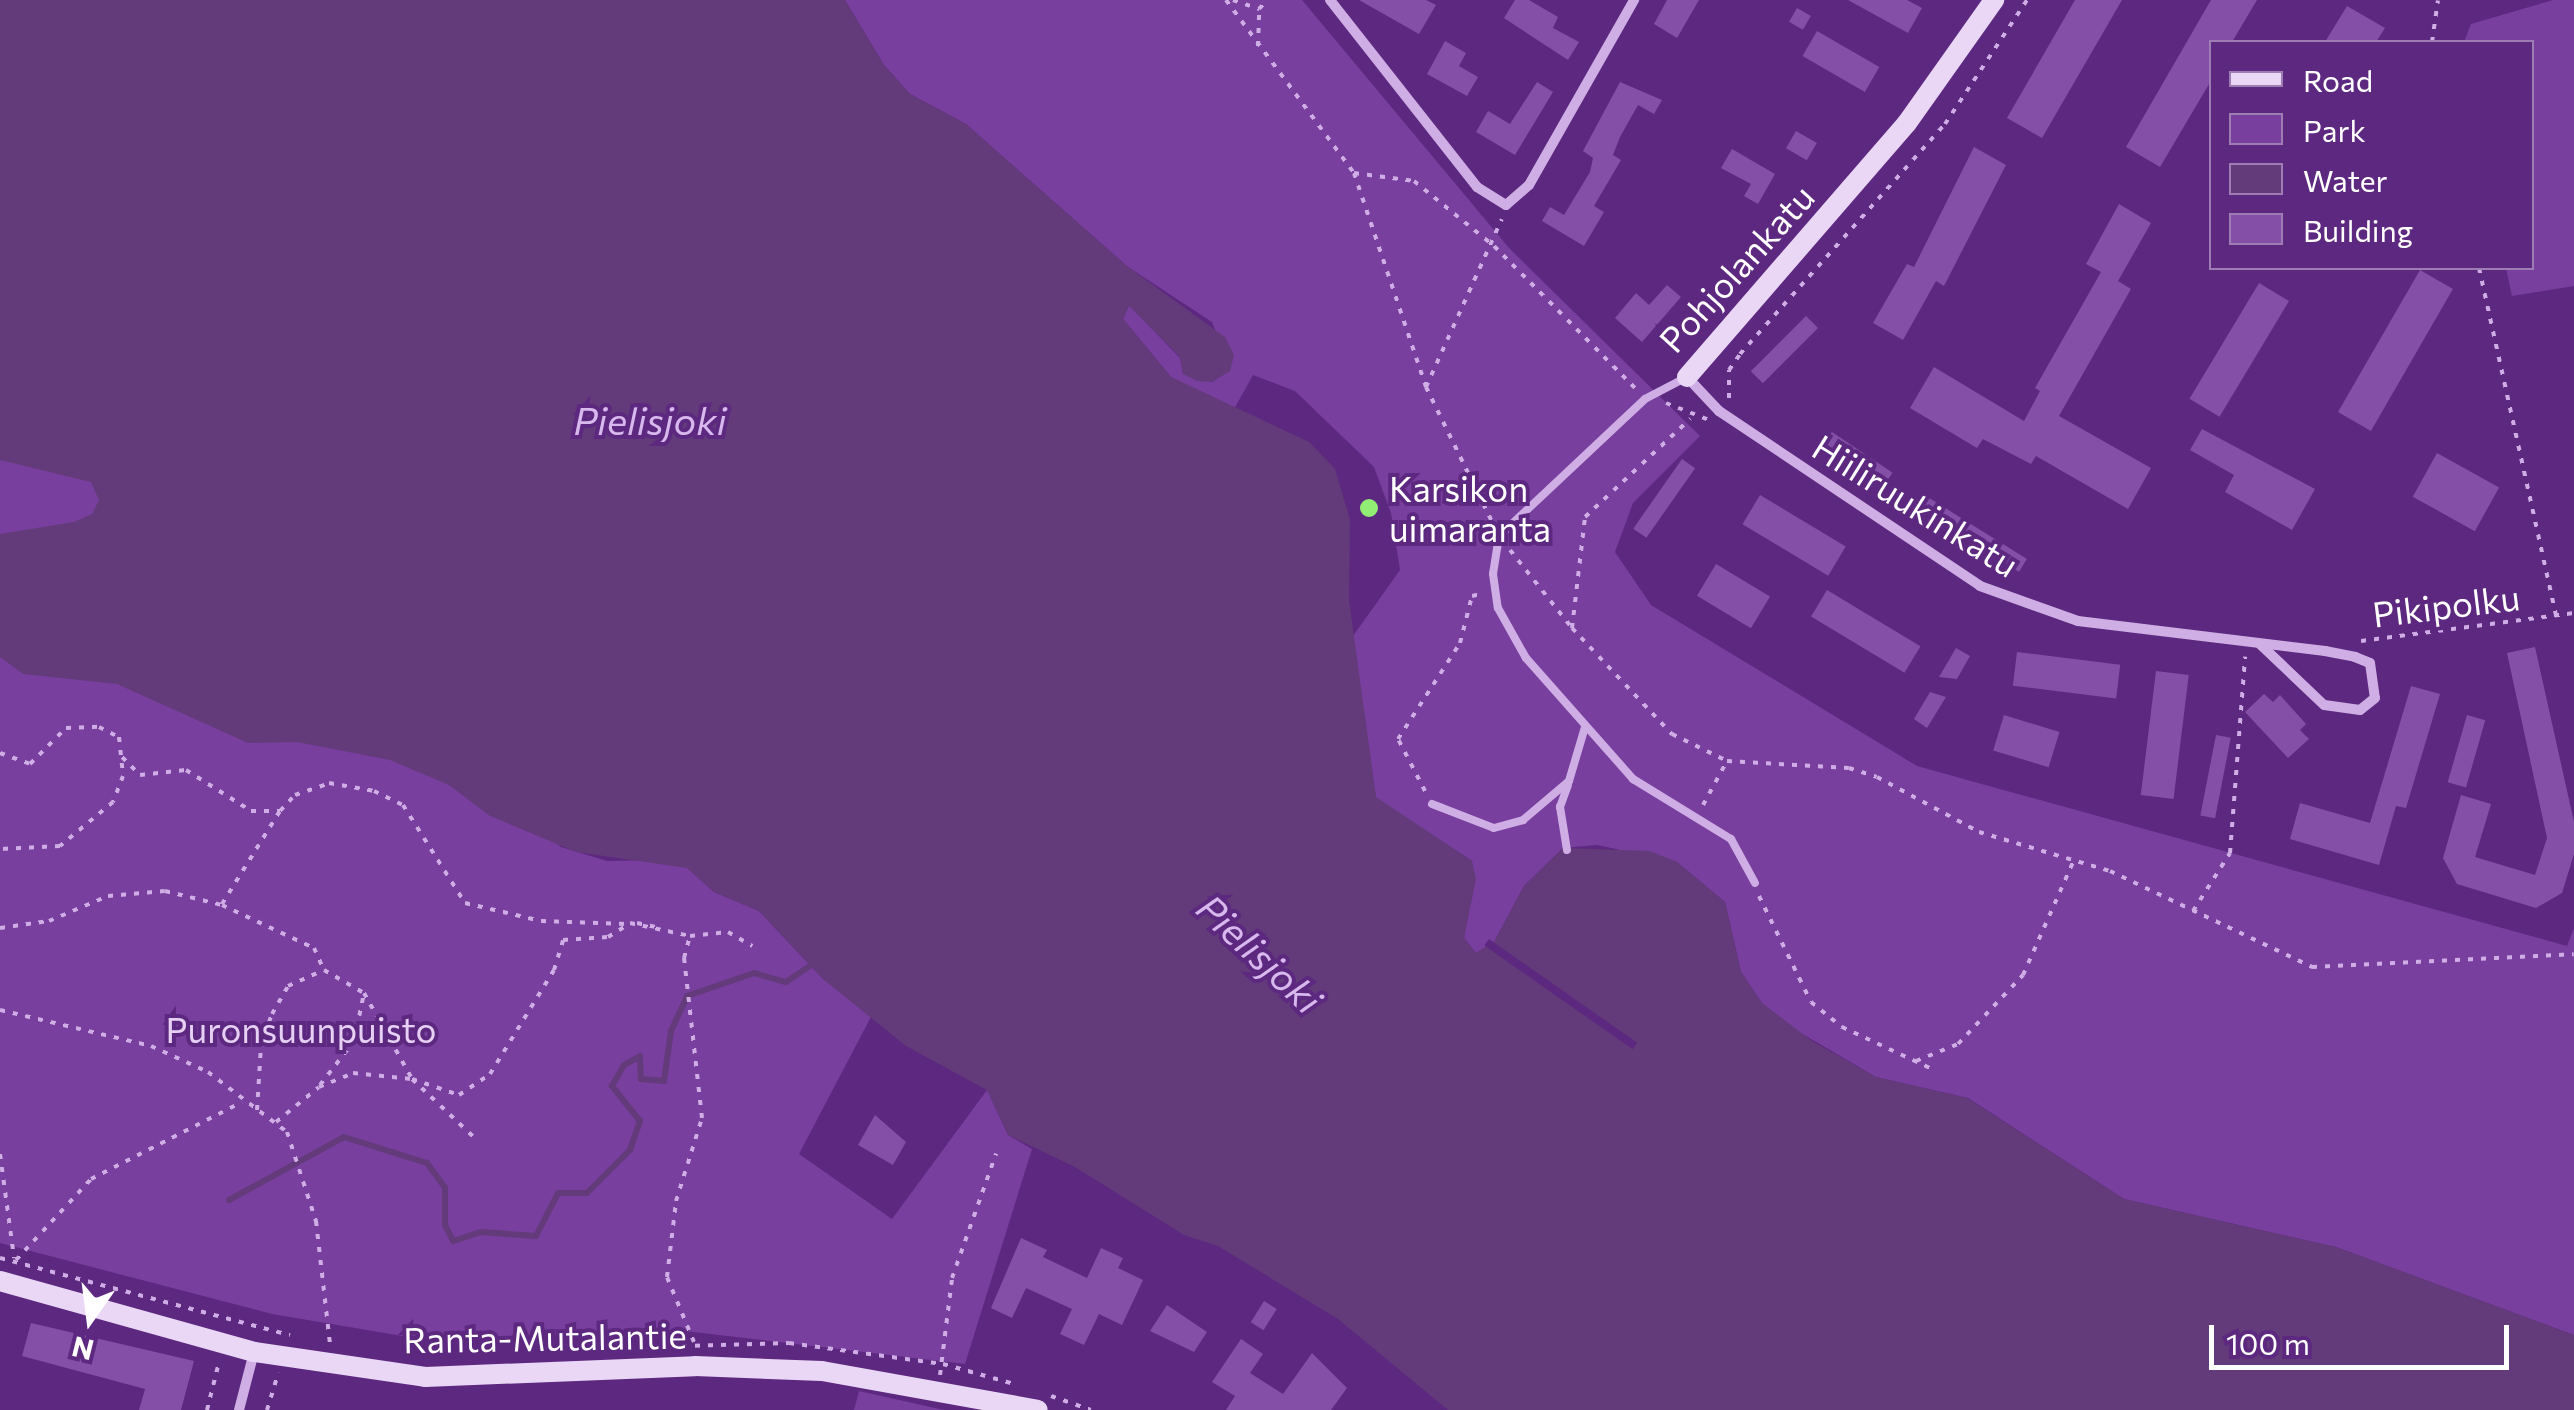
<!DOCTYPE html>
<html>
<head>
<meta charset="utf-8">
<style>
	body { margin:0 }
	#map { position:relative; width:2574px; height:1410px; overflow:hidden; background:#5d287f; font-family:Commissioner,sans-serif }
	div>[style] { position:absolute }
	.green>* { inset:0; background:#783f9e }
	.water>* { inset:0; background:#633b7b }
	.pier>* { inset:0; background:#5d287f; transform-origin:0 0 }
	.stream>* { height:6px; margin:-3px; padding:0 3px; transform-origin:3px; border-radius:3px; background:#633b7b }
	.building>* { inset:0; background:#8450a7; transform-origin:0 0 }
	.path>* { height:4px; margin-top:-2px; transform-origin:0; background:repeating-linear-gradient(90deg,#cfaee5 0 5px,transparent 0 13px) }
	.lane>* { height:8px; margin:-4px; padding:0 4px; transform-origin:4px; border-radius:4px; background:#cfaee5 }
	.street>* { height:10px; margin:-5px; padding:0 5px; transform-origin:5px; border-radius:5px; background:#cfaee5 }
	.secondary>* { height:20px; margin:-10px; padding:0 10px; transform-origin:10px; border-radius:10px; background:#e9d7f5 }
	.dots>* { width:28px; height:28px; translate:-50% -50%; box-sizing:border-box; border:5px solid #5d287f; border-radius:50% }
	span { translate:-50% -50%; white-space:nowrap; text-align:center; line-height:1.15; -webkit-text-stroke:8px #5d287f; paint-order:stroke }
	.street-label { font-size:35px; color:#fff }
	.poi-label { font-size:35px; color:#fff }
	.left { translate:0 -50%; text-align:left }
	.park-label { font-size:35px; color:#e6d1f4 }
	.water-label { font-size:38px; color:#d8b9ed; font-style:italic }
	.legend { position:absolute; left:2209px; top:40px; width:325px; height:230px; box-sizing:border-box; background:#5d287f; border:2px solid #9e7eb2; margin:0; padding:12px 18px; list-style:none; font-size:30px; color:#fff }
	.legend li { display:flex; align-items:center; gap:20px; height:50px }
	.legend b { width:50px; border:2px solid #9e7eb2 }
	.north { position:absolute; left:40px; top:1270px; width:100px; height:100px; -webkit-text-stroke:8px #5d287f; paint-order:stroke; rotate:194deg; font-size:28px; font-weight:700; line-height:40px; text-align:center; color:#fff }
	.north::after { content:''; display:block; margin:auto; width:35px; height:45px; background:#fff; clip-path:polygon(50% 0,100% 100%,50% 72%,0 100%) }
	.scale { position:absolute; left:2209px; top:1325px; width:300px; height:45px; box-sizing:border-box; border:5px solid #fff; border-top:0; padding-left:12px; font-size:30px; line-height:35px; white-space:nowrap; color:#fff; -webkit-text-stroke:8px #5d287f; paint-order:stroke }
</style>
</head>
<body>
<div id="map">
	<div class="green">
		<i style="clip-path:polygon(845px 0,1302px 0,1509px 248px,1700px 436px,1633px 503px,1615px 552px,1651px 605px,1917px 766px,2567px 946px,2574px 928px,2574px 1335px,2336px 1247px,2124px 1199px,1968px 1098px,1876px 1077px,1787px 1025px,1762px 1003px,1741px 972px,1725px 902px,1677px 862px,1597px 845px,1563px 848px,1524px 886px,1494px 942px,1476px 953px,1464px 938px,1472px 861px,1376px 798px,1353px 636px,1400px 570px,1391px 513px,1374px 467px,1295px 391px,1253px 375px,1233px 411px,1171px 377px,1123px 319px,1129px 305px,1180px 358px,1183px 374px,1212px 382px,1230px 370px,1212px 322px,1128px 267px,966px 124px,910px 94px,884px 65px)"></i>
		<i style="clip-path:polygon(2553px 0,2574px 0,2574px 286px,2512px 296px,2506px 268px,2532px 268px,2532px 42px,2464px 42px,2471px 24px)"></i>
		<i style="clip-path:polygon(0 447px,108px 476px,561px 847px,607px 861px,656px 860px,687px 868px,714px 892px,759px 911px,823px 979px,872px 1015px,799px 1154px,892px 1219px,987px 1090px,1008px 1135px,1032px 1149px,965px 1364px,685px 1331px,420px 1339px,272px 1314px,0 1243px)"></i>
		<i style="clip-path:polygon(859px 1391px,944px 1410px,854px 1410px)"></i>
	</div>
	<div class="water">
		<i style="clip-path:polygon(0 0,845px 0,884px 65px,910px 94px,966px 124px,1128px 267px,1225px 337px,1234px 355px,1230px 371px,1212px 382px,1197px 381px,1183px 374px,1180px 357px,1129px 306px,1123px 319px,1171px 377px,1309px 442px,1335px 469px,1350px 520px,1349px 600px,1376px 797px,1472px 861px,1476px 879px,1464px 938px,1476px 953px,1494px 942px,1524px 886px,1563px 848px,1650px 851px,1677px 862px,1725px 902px,1741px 972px,1762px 1003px,1812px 1041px,1876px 1077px,1967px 1098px,2124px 1199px,2336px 1247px,2574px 1335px,2574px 1410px,1448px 1410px,1338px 1319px,1218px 1246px,1184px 1235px,1075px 1167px,1008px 1135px,987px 1090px,906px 1046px,823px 979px,759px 911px,714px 892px,687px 868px,576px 852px,490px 816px,449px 785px,390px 760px,297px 742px,248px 743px,117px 684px,23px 674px,0 657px,0 534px,74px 522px,92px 514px,99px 500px,91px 482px,0 460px)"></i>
	</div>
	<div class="pier">
		<i style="left:1489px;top:939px;width:181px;height:8px;rotate:35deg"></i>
	</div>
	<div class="stream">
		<i style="left:229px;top:1200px;width:131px;rotate:-28.7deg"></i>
		<i style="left:344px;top:1137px;width:87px;rotate:17.4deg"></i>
		<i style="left:427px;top:1163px;width:31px;rotate:54deg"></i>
		<i style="left:445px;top:1188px;width:37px;rotate:90deg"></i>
		<i style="left:445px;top:1225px;width:18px;rotate:63deg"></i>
		<i style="left:453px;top:1241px;width:29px;rotate:-18deg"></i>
		<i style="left:481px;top:1232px;width:55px;rotate:4.2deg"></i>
		<i style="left:536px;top:1236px;width:48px;rotate:-62.9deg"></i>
		<i style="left:558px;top:1193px;width:29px"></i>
		<i style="left:587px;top:1193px;width:61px;rotate:-45deg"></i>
		<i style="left:630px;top:1150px;width:31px;rotate:-71deg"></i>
		<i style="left:640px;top:1121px;width:45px;rotate:-128.7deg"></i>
		<i style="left:612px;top:1086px;width:24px;rotate:-60deg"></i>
		<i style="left:624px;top:1065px;width:18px;rotate:-29deg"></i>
		<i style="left:640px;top:1056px;width:23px;rotate:88deg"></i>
		<i style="left:641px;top:1079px;width:23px;rotate:5deg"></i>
		<i style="left:664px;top:1081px;width:50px;rotate:-82deg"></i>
		<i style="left:671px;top:1031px;width:38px;rotate:-65deg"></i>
		<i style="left:687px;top:996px;width:71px;rotate:-18.9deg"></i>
		<i style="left:754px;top:973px;width:33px;rotate:16deg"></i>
		<i style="left:786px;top:982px;width:30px;rotate:-34deg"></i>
	</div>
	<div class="building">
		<i style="clip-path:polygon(1359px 0,1426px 0,1436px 5px,1419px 34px)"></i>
		<i style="clip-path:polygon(1515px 0,1529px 0,1558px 17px,1553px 28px,1579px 42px,1568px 60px,1504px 18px)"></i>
		<i style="clip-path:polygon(1667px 0,1699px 0,1677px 38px,1654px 24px)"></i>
		<i style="clip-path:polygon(1848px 0,1907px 0,1922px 8px,1908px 33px)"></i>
		<i style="clip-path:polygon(2075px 0,2122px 0,2042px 138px,2007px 118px)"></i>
		<i style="clip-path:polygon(2211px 0,2257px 0,2232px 42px,2212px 42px,2212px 79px,2160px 167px,2126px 147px)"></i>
		<i style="clip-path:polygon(2347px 6px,2385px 28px,2376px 42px,2325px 42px)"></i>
		<i style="left:1797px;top:8px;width:16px;height:16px;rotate:30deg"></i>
		<i style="left:1817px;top:31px;width:72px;height:29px;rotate:30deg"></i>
		<i style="clip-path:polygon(1445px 41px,1466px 53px,1459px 66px,1478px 77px,1467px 96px,1427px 74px)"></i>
		<i style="clip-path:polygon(1537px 82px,1553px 92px,1515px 155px,1476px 132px,1488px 111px,1510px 124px)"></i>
		<i style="clip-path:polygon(1620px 82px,1662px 100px,1654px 114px,1638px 105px,1620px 137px,1613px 155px,1621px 160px,1594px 206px,1604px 212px,1584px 246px,1542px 221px,1550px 207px,1564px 215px,1590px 172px,1593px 158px,1583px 151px)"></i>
		<i style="left:1796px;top:131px;width:24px;height:20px;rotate:30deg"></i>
		<i style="clip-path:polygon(1974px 147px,2006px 165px,1944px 286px,1936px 281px,1903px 340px,1873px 323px,1907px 264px,1914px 267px)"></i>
		<i style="clip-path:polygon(1732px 149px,1775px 174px,1758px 204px,1744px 196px,1751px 184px,1721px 168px)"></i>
		<i style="clip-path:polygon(2119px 204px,2151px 223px,2118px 281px,2131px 289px,2059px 416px,2151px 468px,2128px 509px,2036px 456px,2031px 464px,1983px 439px,1977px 448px,1910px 408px,1934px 367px,2024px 421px,2040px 391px,2035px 388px,2101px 272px,2086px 264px)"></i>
		<i style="left:2420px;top:270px;width:38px;height:164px;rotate:30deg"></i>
		<i style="left:2259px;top:283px;width:35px;height:135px;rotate:31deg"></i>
		<i style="clip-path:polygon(1667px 285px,1681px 297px,1642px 342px,1615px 318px,1636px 293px,1649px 305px)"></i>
		<i style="left:1806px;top:316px;width:17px;height:78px;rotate:45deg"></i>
		<i style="clip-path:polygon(2202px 429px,2315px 489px,2292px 530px,2225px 492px,2234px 475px,2190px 450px)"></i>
		<i style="left:1832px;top:432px;width:73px;height:16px;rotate:34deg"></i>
		<i style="left:2437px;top:453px;width:71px;height:50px;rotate:29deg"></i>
		<i style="left:1682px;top:459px;width:16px;height:85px;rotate:35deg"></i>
		<i style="left:1760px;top:495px;width:100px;height:34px;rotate:31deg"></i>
		<i style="left:1926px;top:496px;width:119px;height:15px;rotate:32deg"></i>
		<i style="left:1716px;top:564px;width:63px;height:37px;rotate:31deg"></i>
		<i style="left:1827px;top:590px;width:109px;height:31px;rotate:31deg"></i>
		<i style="clip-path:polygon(2535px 647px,2574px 822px,2574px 854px,2562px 893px,2536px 908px,2457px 884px,2443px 858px,2461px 795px,2491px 804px,2475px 857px,2535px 875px,2547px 838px,2507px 653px)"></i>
		<i style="clip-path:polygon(1956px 648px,1970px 656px,1957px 679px,1939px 677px)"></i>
		<i style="left:2017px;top:652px;width:104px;height:34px;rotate:7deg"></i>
		<i style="left:2156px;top:671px;width:33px;height:125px;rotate:7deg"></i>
		<i style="clip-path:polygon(2411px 686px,2440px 694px,2406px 808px,2396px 806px,2379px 865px,2290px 839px,2300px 803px,2370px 823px)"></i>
		<i style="clip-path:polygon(1930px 692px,1946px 697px,1927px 728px,1914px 719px)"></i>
		<i style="clip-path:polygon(2264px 694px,2273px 702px,2280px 695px,2306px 724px,2300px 730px,2309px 739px,2288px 758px,2245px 712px)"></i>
		<i style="left:2004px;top:715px;width:58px;height:37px;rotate:17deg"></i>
		<i style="left:2467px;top:715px;width:19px;height:70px;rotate:16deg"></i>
		<i style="left:2216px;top:735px;width:15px;height:82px;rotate:11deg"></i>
		<i style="clip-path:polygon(875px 1115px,906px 1142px,893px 1165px,858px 1145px)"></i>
		<i style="clip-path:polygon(1021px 1238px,1047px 1250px,1043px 1257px,1087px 1278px,1101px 1248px,1123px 1258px,1118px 1268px,1143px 1280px,1122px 1325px,1099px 1314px,1084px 1345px,1060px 1334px,1072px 1309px,1026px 1288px,1012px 1318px,991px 1308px)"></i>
		<i style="left:1264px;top:1301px;width:15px;height:25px;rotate:32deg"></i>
		<i style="clip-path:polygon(1167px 1305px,1207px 1332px,1194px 1352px,1150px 1331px)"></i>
		<i style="clip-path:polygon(31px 1323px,194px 1361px,181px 1410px,139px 1410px,145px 1389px,22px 1356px)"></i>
		<i style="clip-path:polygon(1241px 1339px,1263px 1354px,1250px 1373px,1283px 1394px,1312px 1353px,1347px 1388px,1331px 1410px,1226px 1410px,1235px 1396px,1212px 1382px)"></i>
	</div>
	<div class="path">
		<i style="left:1226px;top:0;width:215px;rotate:53.5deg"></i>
		<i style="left:1354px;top:173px;width:226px;rotate:71.4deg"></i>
		<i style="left:1426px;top:387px;width:155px;rotate:63.9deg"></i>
		<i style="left:1233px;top:0;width:28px;rotate:19deg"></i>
		<i style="left:1259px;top:9px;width:12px;rotate:-48deg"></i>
		<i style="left:2432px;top:42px;width:42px;rotate:-81.9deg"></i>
		<i style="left:1258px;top:46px;width:35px;rotate:-88deg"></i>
		<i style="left:1354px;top:173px;width:61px;rotate:7.6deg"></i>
		<i style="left:1414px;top:181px;width:103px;rotate:39.1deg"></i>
		<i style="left:1494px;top:246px;width:202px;rotate:45.2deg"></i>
		<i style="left:2479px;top:268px;width:356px;rotate:77.5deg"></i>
		<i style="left:1426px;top:387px;width:184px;rotate:-65.7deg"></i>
		<i style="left:1729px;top:398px;width:28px;rotate:-90deg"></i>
		<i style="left:1729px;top:370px;width:19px;rotate:-55deg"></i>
		<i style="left:1740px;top:354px;width:308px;rotate:-48.3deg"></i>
		<i style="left:1945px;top:124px;width:149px;rotate:-56.5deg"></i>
		<i style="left:1666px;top:403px;width:46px;rotate:21.6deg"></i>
		<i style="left:1510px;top:550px;width:100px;rotate:51.5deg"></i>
		<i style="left:1572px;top:628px;width:146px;rotate:46.7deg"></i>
		<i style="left:1672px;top:734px;width:61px;rotate:26.1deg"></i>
		<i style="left:1727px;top:761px;width:122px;rotate:3.3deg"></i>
		<i style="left:1849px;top:768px;width:29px;rotate:18deg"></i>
		<i style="left:1877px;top:777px;width:116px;rotate:28.3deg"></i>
		<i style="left:1979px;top:832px;width:137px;rotate:16.6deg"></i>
		<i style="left:2110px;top:871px;width:224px;rotate:25.4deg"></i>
		<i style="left:2312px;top:967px;width:262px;rotate:-2.8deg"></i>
		<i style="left:1572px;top:628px;width:112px;rotate:-83.3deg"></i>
		<i style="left:1585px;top:517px;width:144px;rotate:-43deg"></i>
		<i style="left:2361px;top:641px;width:215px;rotate:-7.5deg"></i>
		<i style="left:0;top:753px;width:32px;rotate:20deg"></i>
		<i style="left:30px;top:764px;width:51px;rotate:-45deg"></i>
		<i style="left:66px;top:728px;width:33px;rotate:-2deg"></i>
		<i style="left:99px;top:727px;width:22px;rotate:27deg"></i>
		<i style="left:119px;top:737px;width:39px;rotate:84deg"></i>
		<i style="left:123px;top:776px;width:28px;rotate:111deg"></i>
		<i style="left:113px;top:802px;width:69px;rotate:140.3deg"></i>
		<i style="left:60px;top:846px;width:60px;rotate:177.1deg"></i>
		<i style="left:122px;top:757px;width:25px;rotate:45deg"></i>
		<i style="left:140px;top:775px;width:46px;rotate:-6.2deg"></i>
		<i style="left:186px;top:770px;width:77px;rotate:32.2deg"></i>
		<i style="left:251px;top:811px;width:29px"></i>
		<i style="left:280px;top:811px;width:22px;rotate:-47deg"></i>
		<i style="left:295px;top:795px;width:36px;rotate:-19deg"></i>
		<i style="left:329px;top:783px;width:46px;rotate:10.1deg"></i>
		<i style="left:374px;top:791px;width:32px;rotate:26deg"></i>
		<i style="left:403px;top:805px;width:116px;rotate:57.7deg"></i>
		<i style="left:465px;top:903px;width:78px;rotate:13.3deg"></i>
		<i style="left:541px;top:921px;width:86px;rotate:2deg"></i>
		<i style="left:1425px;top:791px;width:59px;rotate:-117.4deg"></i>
		<i style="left:1398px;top:739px;width:114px;rotate:-57.1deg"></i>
		<i style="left:1460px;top:643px;width:49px;rotate:-75.7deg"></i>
		<i style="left:1472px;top:596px;width:9px;rotate:-13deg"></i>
		<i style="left:1703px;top:805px;width:50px;rotate:-61.4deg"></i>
		<i style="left:1759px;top:896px;width:118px;rotate:63.9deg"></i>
		<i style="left:1811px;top:1002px;width:40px;rotate:39deg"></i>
		<i style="left:1842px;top:1027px;width:97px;rotate:25deg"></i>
		<i style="left:222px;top:904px;width:110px;rotate:-58.1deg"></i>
		<i style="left:2193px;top:911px;width:69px;rotate:-57.5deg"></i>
		<i style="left:2230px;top:853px;width:197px;rotate:-85.6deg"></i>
		<i style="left:637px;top:923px;width:19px;rotate:12deg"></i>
		<i style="left:0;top:928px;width:49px;rotate:-8.1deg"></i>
		<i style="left:49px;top:921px;width:64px;rotate:-23deg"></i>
		<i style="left:108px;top:896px;width:57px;rotate:-5deg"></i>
		<i style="left:165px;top:891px;width:59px;rotate:13.8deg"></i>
		<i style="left:222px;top:905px;width:102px;rotate:25.1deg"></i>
		<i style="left:314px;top:948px;width:24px;rotate:66deg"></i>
		<i style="left:324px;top:970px;width:46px;rotate:29.9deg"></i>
		<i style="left:364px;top:993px;width:98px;rotate:60.8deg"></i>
		<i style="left:412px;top:1079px;width:50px;rotate:18.8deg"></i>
		<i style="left:459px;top:1095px;width:37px;rotate:-34deg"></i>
		<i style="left:490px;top:1074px;width:122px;rotate:-58.4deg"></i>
		<i style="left:554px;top:970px;width:31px;rotate:-73deg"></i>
		<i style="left:563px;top:940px;width:45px;rotate:-3.8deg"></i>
		<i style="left:608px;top:937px;width:26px;rotate:-32deg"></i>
		<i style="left:630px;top:923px;width:61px;rotate:12.2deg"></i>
		<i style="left:0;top:1010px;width:155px;rotate:13.4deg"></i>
		<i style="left:151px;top:1046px;width:63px;rotate:24.5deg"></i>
		<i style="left:208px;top:1072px;width:99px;rotate:37.2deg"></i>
		<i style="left:287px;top:1132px;width:94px;rotate:72deg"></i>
		<i style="left:316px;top:1221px;width:124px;rotate:83.5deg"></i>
		<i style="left:1916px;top:1061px;width:45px;rotate:-22deg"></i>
		<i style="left:1958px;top:1044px;width:95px;rotate:-46.7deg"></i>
		<i style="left:2023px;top:975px;width:126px;rotate:-66.1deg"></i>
		<i style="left:320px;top:1085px;width:56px;rotate:-52.3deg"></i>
		<i style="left:354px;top:1041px;width:49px;rotate:-78.2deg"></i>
		<i style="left:257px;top:1110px;width:63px;rotate:-86.4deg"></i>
		<i style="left:261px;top:1047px;width:35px;rotate:-72deg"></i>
		<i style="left:272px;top:1014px;width:32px;rotate:-60deg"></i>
		<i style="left:288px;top:986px;width:39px;rotate:-24deg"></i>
		<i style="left:276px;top:1122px;width:55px;rotate:-39.1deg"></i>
		<i style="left:319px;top:1087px;width:37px;rotate:-22deg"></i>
		<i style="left:353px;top:1073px;width:59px;rotate:5.8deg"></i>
		<i style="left:412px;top:1079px;width:89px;rotate:43.2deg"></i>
		<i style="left:0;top:1154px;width:105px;rotate:82.3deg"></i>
		<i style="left:0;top:1258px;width:300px;rotate:14.9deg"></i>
		<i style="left:16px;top:1260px;width:110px;rotate:-47.2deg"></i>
		<i style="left:91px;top:1179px;width:169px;rotate:-27deg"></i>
		<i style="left:694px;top:1342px;width:70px;rotate:-112.6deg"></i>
		<i style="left:667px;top:1277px;width:77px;rotate:-83.2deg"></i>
		<i style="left:676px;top:1201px;width:87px;rotate:-72.6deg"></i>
		<i style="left:702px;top:1118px;width:161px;rotate:-96.4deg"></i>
		<i style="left:684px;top:958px;width:23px;rotate:-75deg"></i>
		<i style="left:690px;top:936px;width:38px;rotate:-6deg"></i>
		<i style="left:728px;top:932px;width:28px;rotate:30deg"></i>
		<i style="left:578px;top:1349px;width:211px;rotate:-1.6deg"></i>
		<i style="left:789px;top:1343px;width:155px;rotate:7.8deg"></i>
		<i style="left:943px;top:1364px;width:74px;rotate:15.7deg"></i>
		<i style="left:408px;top:1352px;width:36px;rotate:3deg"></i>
		<i style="left:940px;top:1375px;width:98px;rotate:-82.9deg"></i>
		<i style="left:952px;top:1278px;width:132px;rotate:-70.5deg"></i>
		<i style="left:1051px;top:1396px;width:42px;rotate:19.3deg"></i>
		<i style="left:207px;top:1410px;width:49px;rotate:-76deg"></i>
		<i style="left:267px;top:1410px;width:39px;rotate:-73deg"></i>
	</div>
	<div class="lane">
		<i style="left:1687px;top:377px;width:47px;rotate:152.4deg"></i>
		<i style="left:1645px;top:399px;width:200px;rotate:136.8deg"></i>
		<i style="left:1499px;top:536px;width:38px;rotate:99deg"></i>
		<i style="left:1493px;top:574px;width:34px;rotate:82deg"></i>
		<i style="left:1498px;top:608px;width:57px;rotate:60.8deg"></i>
		<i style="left:1526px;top:658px;width:162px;rotate:48.5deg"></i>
		<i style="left:1633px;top:779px;width:115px;rotate:31.5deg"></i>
		<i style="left:1731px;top:839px;width:50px;rotate:61.4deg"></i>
		<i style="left:1432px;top:804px;width:66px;rotate:21.2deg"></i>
		<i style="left:1494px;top:828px;width:30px;rotate:-15deg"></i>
		<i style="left:1523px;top:820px;width:60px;rotate:-40.3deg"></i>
		<i style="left:1569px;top:781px;width:56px;rotate:-73.5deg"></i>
		<i style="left:1567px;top:850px;width:44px;rotate:-99.2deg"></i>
		<i style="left:1560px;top:807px;width:23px;rotate:-70deg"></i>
	</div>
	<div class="street">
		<i style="left:1330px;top:0;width:238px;rotate:51.8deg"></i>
		<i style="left:1477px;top:187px;width:34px;rotate:32deg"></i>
		<i style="left:1506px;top:205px;width:30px;rotate:-41deg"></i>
		<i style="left:1529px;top:185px;width:213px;rotate:-60.4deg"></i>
		<i style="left:1687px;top:377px;width:47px;rotate:46.7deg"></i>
		<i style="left:1719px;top:411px;width:314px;rotate:33.8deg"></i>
		<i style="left:1980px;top:586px;width:104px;rotate:19.7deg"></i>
		<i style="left:2078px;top:621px;width:249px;rotate:6.9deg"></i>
		<i style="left:2325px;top:651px;width:31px;rotate:11deg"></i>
		<i style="left:2355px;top:657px;width:16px;rotate:22deg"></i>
		<i style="left:2370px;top:663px;width:35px;rotate:82deg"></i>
		<i style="left:2375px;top:698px;width:19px;rotate:141deg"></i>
		<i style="left:2360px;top:710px;width:36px;rotate:-172deg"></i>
		<i style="left:2324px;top:705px;width:88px;rotate:-136.4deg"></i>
		<i style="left:239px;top:1410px;width:60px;rotate:-75.5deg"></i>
	</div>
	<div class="secondary">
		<i style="left:1687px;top:377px;width:336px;rotate:-49.1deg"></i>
		<i style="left:1907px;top:123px;width:151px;rotate:-54.7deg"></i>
		<i style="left:0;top:1281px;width:264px;rotate:15.6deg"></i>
		<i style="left:254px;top:1352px;width:173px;rotate:8.3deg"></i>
		<i style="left:425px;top:1377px;width:270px;rotate:-2.3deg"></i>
		<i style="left:695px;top:1366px;width:127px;rotate:2.3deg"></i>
		<i style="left:822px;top:1371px;width:219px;rotate:10.2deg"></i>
	</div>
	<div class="dots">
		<i style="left:1369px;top:508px;background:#92ed74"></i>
	</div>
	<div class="street-label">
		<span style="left:1736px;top:268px;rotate:-48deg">Pohjolankatu</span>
		<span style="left:1916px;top:505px;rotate:32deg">Hiiliruukinkatu</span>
		<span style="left:2446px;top:605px;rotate:-7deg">Pikipolku</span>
		<span style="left:545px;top:1337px;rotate:-1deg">Ranta-Mutalantie</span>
	</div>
	<div class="poi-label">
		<span class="left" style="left:1389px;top:508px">Karsikon<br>uimaranta</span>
	</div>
	<div class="park-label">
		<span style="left:301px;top:1029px">Puronsuunpuisto</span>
	</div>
	<div class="water-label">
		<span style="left:650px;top:420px">Pielisjoki</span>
		<span style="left:1260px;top:953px;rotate:43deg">Pielisjoki</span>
	</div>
	<ul class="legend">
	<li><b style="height:12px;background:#e9d7f5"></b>Road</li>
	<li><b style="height:28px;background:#783f9e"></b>Park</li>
	<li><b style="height:28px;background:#633b7b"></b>Water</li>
	<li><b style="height:28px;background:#8450a7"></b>Building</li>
	</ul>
	<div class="north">N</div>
	<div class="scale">100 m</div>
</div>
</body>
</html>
